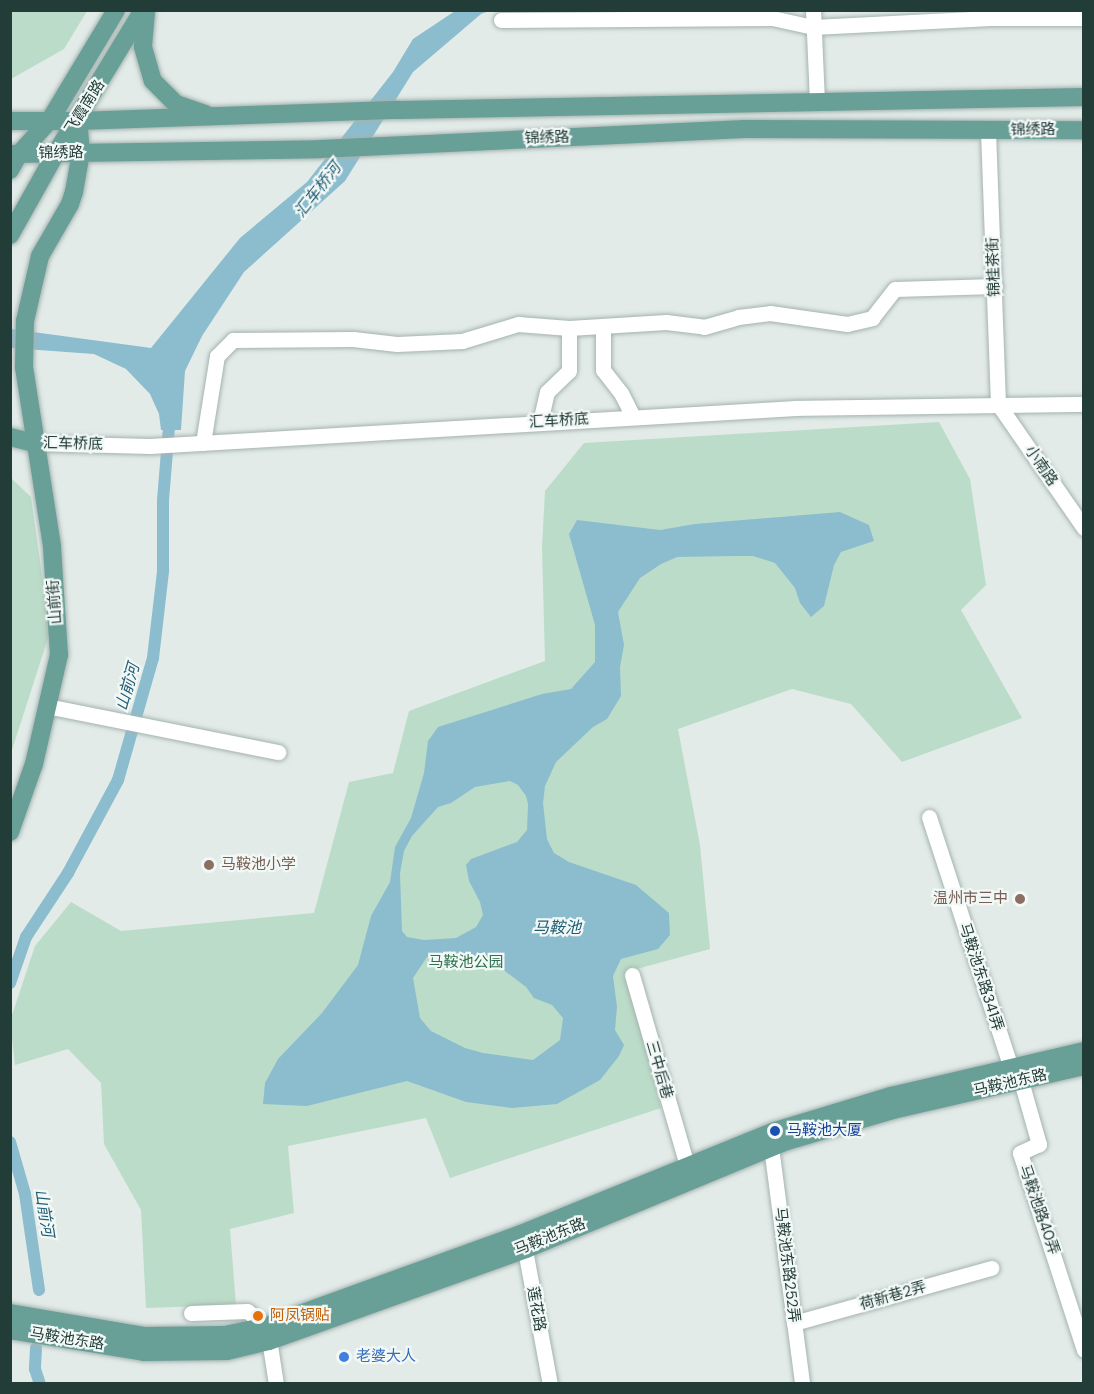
<!DOCTYPE html>
<html>
<head>
<meta charset="utf-8">
<style>
	body { margin:0 }
	#map { position:relative; width:1094px; height:1394px; overflow:hidden; background:#e2ebe8; font-family:"DM Sans","Noto Sans SC",sans-serif }
	div>[style] { position:absolute }
	.green>* { inset:0; background:#bbdcc8 }
	.water>* { inset:0; background:#8cbdce }
	.canal>* { height:12px; margin:-6px; padding:0 6px; transform-origin:6px; border-radius:6px; background:#8cbdce }
	.roads { filter:drop-shadow(0 0 2px #a5b3b0) drop-shadow(0 0 2px #a5b3b0) }
	.minor>* { height:15px; margin:-7.5px; padding:0 7.5px; transform-origin:7.5px; border-radius:7.5px; background:#fff }
	.major>* { height:18px; margin:-9px; padding:0 9px; transform-origin:9px; border-radius:9px; background:#689f97 }
	.dots>* { width:16px; height:16px; translate:-50% -50%; box-sizing:border-box; border:3px solid #f2f8f6; border-radius:50% }
	span { translate:-50% -50%; white-space:nowrap; text-align:center; line-height:1.15; -webkit-text-stroke:4.5px #f2f8f6; paint-order:stroke }
	.street-label { font-size:15px; color:#223c38 }
	.education-label { font-size:15px; color:#785e54 }
	.left { translate:0 -50%; text-align:left }
	.right { translate:-100% -50%; text-align:right }
	.park-label { font-size:15px; color:#2e714f }
	.transit-label { font-size:15px; color:#164399 }
	.food-label { font-size:15px; color:#c56008 }
	.shop-label { font-size:15px; color:#366cbe }
	.water-label { font-size:16px; color:#1f5d75; font-style:italic }
	.frame { position:absolute; inset:0; border:12px solid #223c38; pointer-events:none }
</style>
</head>
<body>
<div id="map">
	<div class="green">
		<i style="clip-path:polygon(11px 10px,87px 10px,87px 11px,64px 49px,11px 79px)"></i>
		<i style="clip-path:polygon(939px 422px,970px 479px,986px 585px,961px 610px,1022px 718px,902px 762px,851px 704px,792px 689px,678px 729px,700px 845px,710px 949px,626px 972px,661px 1108px,450px 1178px,426px 1118px,288px 1146px,294px 1213px,230px 1229px,236px 1305px,146px 1308px,141px 1210px,104px 1144px,101px 1083px,68px 1049px,15px 1065px,10px 1021px,35px 946px,71px 902px,121px 931px,314px 913px,349px 782px,393px 773px,409px 711px,545px 661px,542px 548px,545px 491px,584px 443px)"></i>
		<i style="clip-path:polygon(11px 478px,31px 497px,50px 632px,11px 753px)"></i>
	</div>
	<div class="water">
		<i style="clip-path:polygon(455px 11px,489px 11px,481px 14px,413px 72px,345px 181px,244px 272px,202px 336px,185px 371px,181px 430px,161px 430px,159px 414px,150px 394px,126px 369px,94px 354px,11px 348px,11px 329px,151px 348px,240px 238px,307px 182px,393px 72px,413px 39px)"></i>
		<i style="clip-path:polygon(evenodd,840px 512px,869px 525px,874px 541px,841px 552px,834px 565px,824px 606px,811px 617px,800px 603px,795px 588px,775px 563px,753px 556px,736px 556px,677px 557px,661px 564px,640px 578px,618px 612px,624px 645px,620px 667px,621px 696px,607px 719px,593px 727px,556px 762px,545px 786px,543px 803px,547px 839px,554px 853px,569px 862px,636px 885px,669px 913px,670px 935px,658px 949px,621px 959px,613px 976px,617px 1007px,615px 1030px,624px 1045px,619px 1056px,600px 1080px,557px 1104px,512px 1108px,466px 1102px,407px 1081px,307px 1106px,263px 1104px,265px 1083px,278px 1059px,322px 1013px,358px 965px,371px 916px,390px 882px,395px 847px,411px 818px,424px 773px,428px 741px,438px 727px,542px 694px,571px 689px,595px 662px,595px 625px,569px 534px,577px 520px,660px 530px,695px 524px,840px 512px,510px 781px,518px 785px,526px 796px,528px 804px,527px 830px,517px 842px,471px 859px,466px 865px,469px 881px,480px 902px,483px 915px,476px 927px,456px 938px,424px 940px,407px 937px,402px 931px,400px 873px,404px 851px,412px 836px,438px 807px,451px 803px,475px 787px,510px 781px,840px 512px,450px 951px,493px 962px,526px 987px,534px 998px,552px 1005px,563px 1018px,560px 1040px,533px 1060px,483px 1053px,465px 1048px,431px 1031px,420px 1018px,413px 978px,427px 957px,450px 951px)"></i>
	</div>
	<div class="canal">
		<i style="left:10px;top:983px;width:49px;rotate:-70.8deg"></i>
		<i style="left:26px;top:937px;width:77px;rotate:-56.7deg"></i>
		<i style="left:68px;top:873px;width:106px;rotate:-61.7deg"></i>
		<i style="left:118px;top:780px;width:127px;rotate:-74deg"></i>
		<i style="left:153px;top:658px;width:88px;rotate:-83.4deg"></i>
		<i style="left:163px;top:571px;width:71px;rotate:-90deg"></i>
		<i style="left:163px;top:500px;width:85px;rotate:-85.3deg"></i>
		<i style="left:10px;top:1142px;width:54px;rotate:73.9deg"></i>
		<i style="left:25px;top:1194px;width:97px;rotate:81.7deg"></i>
		<i style="left:36px;top:1348px;width:21px;rotate:93deg"></i>
		<i style="left:35px;top:1369px;width:16px;rotate:72deg"></i>
	</div>
	<div class="roads">
		<div class="minor">
			<i style="left:813px;top:10px;width:92px;rotate:87.5deg"></i>
			<i style="left:501px;top:20px;width:271px;rotate:-0.4deg"></i>
			<i style="left:772px;top:18px;width:42px;rotate:12.4deg"></i>
			<i style="left:813px;top:27px;width:178px;rotate:-2.9deg"></i>
			<i style="left:991px;top:18px;width:93px"></i>
			<i style="left:988px;top:131px;width:273px;rotate:87.9deg"></i>
			<i style="left:998px;top:404px;width:151px;rotate:55.3deg"></i>
			<i style="left:603px;top:327px;width:43px;rotate:90deg"></i>
			<i style="left:603px;top:370px;width:29px;rotate:52deg"></i>
			<i style="left:621px;top:393px;width:27px;rotate:63deg"></i>
			<i style="left:540px;top:422px;width:31px;rotate:-77deg"></i>
			<i style="left:547px;top:392px;width:30px;rotate:-44deg"></i>
			<i style="left:569px;top:371px;width:43px;rotate:-90deg"></i>
			<i style="left:34px;top:443px;width:116px;rotate:1.5deg"></i>
			<i style="left:150px;top:446px;width:647px;rotate:-3.37deg"></i>
			<i style="left:796px;top:408px;width:288px;rotate:-0.8deg"></i>
			<i style="left:203px;top:443px;width:88px;rotate:-80.9deg"></i>
			<i style="left:217px;top:356px;width:23px;rotate:-45deg"></i>
			<i style="left:233px;top:340px;width:120px;rotate:-0.5deg"></i>
			<i style="left:353px;top:339px;width:44px;rotate:6.5deg"></i>
			<i style="left:397px;top:344px;width:65px;rotate:-2.6deg"></i>
			<i style="left:462px;top:341px;width:59px;rotate:-16.9deg"></i>
			<i style="left:518px;top:324px;width:51px;rotate:4.5deg"></i>
			<i style="left:569px;top:328px;width:97px;rotate:-3.5deg"></i>
			<i style="left:666px;top:322px;width:38px;rotate:7deg"></i>
			<i style="left:704px;top:327px;width:35px;rotate:-16deg"></i>
			<i style="left:738px;top:317px;width:32px;rotate:-7deg"></i>
			<i style="left:770px;top:313px;width:78px;rotate:8.1deg"></i>
			<i style="left:847px;top:324px;width:26px;rotate:-13deg"></i>
			<i style="left:872px;top:318px;width:37px;rotate:-52deg"></i>
			<i style="left:895px;top:289px;width:100px;rotate:-1.7deg"></i>
			<i style="left:47px;top:706px;width:236px;rotate:11.3deg"></i>
			<i style="left:929px;top:817px;width:264px;rotate:71.9deg"></i>
			<i style="left:632px;top:975px;width:198px;rotate:73.9deg"></i>
			<i style="left:1021px;top:1081px;width:66px;rotate:74.1deg"></i>
			<i style="left:1039px;top:1144px;width:21px;rotate:155deg"></i>
			<i style="left:1020px;top:1153px;width:207px;rotate:72deg"></i>
			<i style="left:771px;top:1147px;width:239px;rotate:82.5deg"></i>
			<i style="left:523px;top:1239px;width:147px;rotate:79.5deg"></i>
			<i style="left:191px;top:1313px;width:56px;rotate:-2deg"></i>
			<i style="left:247px;top:1311px;width:25px;rotate:37deg"></i>
			<i style="left:267px;top:1326px;width:59px;rotate:81.2deg"></i>
			<i style="left:794px;top:1323px;width:205px;rotate:-15.6deg"></i>
		</div>
		<div class="major">
			<i style="left:146px;top:12px;width:35px;rotate:95deg"></i>
			<i style="left:143px;top:47px;width:35px;rotate:74deg"></i>
			<i style="left:153px;top:81px;width:33px;rotate:45deg"></i>
			<i style="left:176px;top:104px;width:31px;rotate:19deg"></i>
			<i style="left:10px;top:121px;width:68px"></i>
			<i style="left:78px;top:121px;width:321px;rotate:-2deg"></i>
			<i style="left:399px;top:110px;width:685px;rotate:-1.09deg"></i>
			<i style="left:10px;top:154px;width:310px;rotate:-0.9deg"></i>
			<i style="left:320px;top:149px;width:425px;rotate:-2.7deg"></i>
			<i style="left:745px;top:129px;width:339px;rotate:0.2deg"></i>
			<i style="left:10px;top:170px;width:18px;rotate:-61deg"></i>
			<i style="left:19px;top:154px;width:46px;rotate:-47.6deg"></i>
			<i style="left:50px;top:120px;width:128px;rotate:-59deg"></i>
			<i style="left:10px;top:235px;width:94px;rotate:-60.7deg"></i>
			<i style="left:56px;top:153px;width:167px;rotate:-58.7deg"></i>
			<i style="left:10px;top:437px;width:25px;rotate:14deg"></i>
			<i style="left:10px;top:832px;width:72px;rotate:-70.6deg"></i>
			<i style="left:34px;top:764px;width:112px;rotate:-77.1deg"></i>
			<i style="left:59px;top:655px;width:109px;rotate:-93.7deg"></i>
			<i style="left:52px;top:546px;width:181px;rotate:-98.9deg"></i>
			<i style="left:24px;top:367px;width:46px;rotate:-88.8deg"></i>
			<i style="left:25px;top:321px;width:67px;rotate:-77deg"></i>
			<i style="left:40px;top:256px;width:60px;rotate:-60deg"></i>
			<i style="left:70px;top:204px;width:13px;rotate:-72deg"></i>
			<i style="left:74px;top:192px;width:40px;rotate:-80deg"></i>
			<i style="left:81px;top:153px;width:32px;rotate:-95deg"></i>
			<i style="left:10px;top:1313px;width:137px;rotate:9.7deg"></i>
			<i style="left:145px;top:1336px;width:80px;rotate:-0.7deg"></i>
			<i style="left:225px;top:1335px;width:43px;rotate:-12.1deg"></i>
			<i style="left:267px;top:1326px;width:270px;rotate:-19.9deg"></i>
			<i style="left:521px;top:1234px;width:274px;rotate:-22.1deg"></i>
			<i style="left:775px;top:1131px;width:121px;rotate:-16.8deg"></i>
			<i style="left:891px;top:1096px;width:198px;rotate:-13.1deg"></i>
			<i style="left:10px;top:1330px;width:136px;rotate:9.3deg"></i>
			<i style="left:144px;top:1352px;width:83px;rotate:-0.7deg"></i>
			<i style="left:227px;top:1351px;width:43px;rotate:-13.4deg"></i>
			<i style="left:269px;top:1341px;width:273px;rotate:-19.7deg"></i>
			<i style="left:526px;top:1249px;width:282px;rotate:-22.5deg"></i>
			<i style="left:787px;top:1141px;width:110px;rotate:-16.3deg"></i>
			<i style="left:893px;top:1110px;width:196px;rotate:-13deg"></i>
		</div>
	</div>
	<div class="dots">
		<i style="left:209px;top:865px;background:#8d6e63"></i>
		<i style="left:1020px;top:899px;background:#8d6e63"></i>
		<i style="left:775px;top:1131px;background:#1a4fb4"></i>
		<i style="left:258px;top:1316px;background:#e8710a"></i>
		<i style="left:344px;top:1357px;background:#3f7fe0"></i>
	</div>
	<div class="street-label">
		<span style="left:85px;top:107px;rotate:-58deg">飞霞南路</span>
		<span style="left:1033px;top:130px;rotate:-1deg">锦绣路</span>
		<span style="left:547px;top:138px;rotate:-2deg">锦绣路</span>
		<span style="left:61px;top:153px;rotate:-1deg">锦绣路</span>
		<span style="left:994px;top:267px;rotate:-92deg">锦桂茶街</span>
		<span style="left:559px;top:421px;rotate:-4deg">汇车桥底</span>
		<span style="left:73px;top:444px;rotate:1deg">汇车桥底</span>
		<span style="left:1041px;top:466px;rotate:55deg">小南路</span>
		<span style="left:55px;top:602px;rotate:-94deg">山前街</span>
		<span style="left:981px;top:977px;rotate:72deg">马鞍池东路341弄</span>
		<span style="left:659px;top:1070px;rotate:74deg">三中后巷</span>
		<span style="left:1010px;top:1083px;rotate:-13deg">马鞍池东路</span>
		<span style="left:1039px;top:1210px;rotate:71deg">马鞍池路40弄</span>
		<span style="left:550px;top:1237px;rotate:-22deg">马鞍池东路</span>
		<span style="left:787px;top:1265px;rotate:83deg">马鞍池东路252弄</span>
		<span style="left:893px;top:1296px;rotate:-16deg">荷新巷2弄</span>
		<span style="left:536px;top:1309px;rotate:80deg">莲花路</span>
		<span style="left:67px;top:1339px;rotate:9deg">马鞍池东路</span>
	</div>
	<div class="education-label">
		<span class="left" style="left:221px;top:865px">马鞍池小学</span>
		<span class="right" style="left:1008px;top:899px">温州市三中</span>
	</div>
	<div class="park-label">
		<span style="left:466px;top:963px">马鞍池公园</span>
	</div>
	<div class="transit-label">
		<span class="left" style="left:787px;top:1131px">马鞍池大厦</span>
	</div>
	<div class="food-label">
		<span class="left" style="left:270px;top:1316px">阿凤锅贴</span>
	</div>
	<div class="shop-label">
		<span class="left" style="left:356px;top:1357px">老婆大人</span>
	</div>
	<div class="water-label">
		<span style="left:318px;top:190px;rotate:-52deg">汇车桥河</span>
		<span style="left:128px;top:687px;rotate:-74deg">山前河</span>
		<span style="left:557px;top:928px">马鞍池</span>
		<span style="left:44px;top:1213px;rotate:81deg">山前河</span>
	</div>
	<div class="frame"></div>
</div>
</body>
</html>
